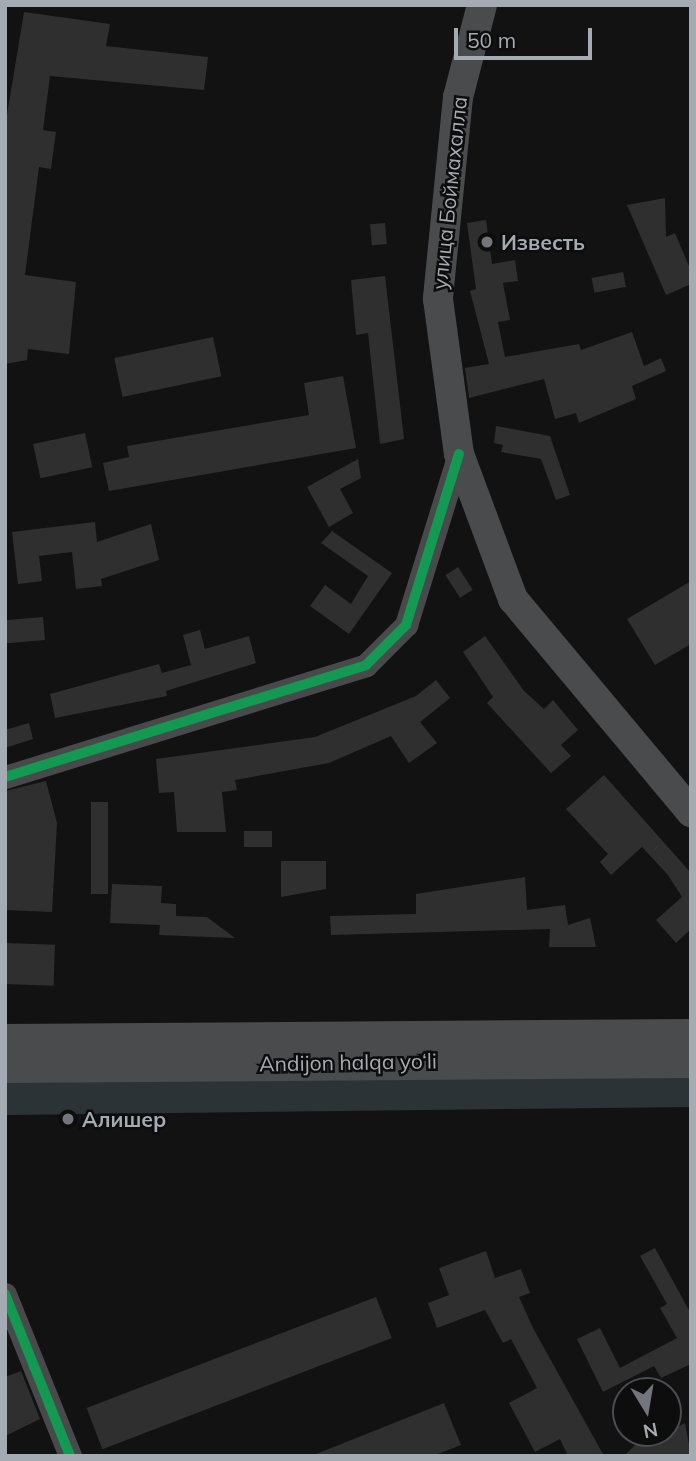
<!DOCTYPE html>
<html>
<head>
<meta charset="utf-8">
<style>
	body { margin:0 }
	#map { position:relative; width:696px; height:1461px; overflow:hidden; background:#121213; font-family:Mulish,sans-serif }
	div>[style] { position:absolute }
	.river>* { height:33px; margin:-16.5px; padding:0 16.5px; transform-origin:16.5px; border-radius:16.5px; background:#2b3337 }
	.building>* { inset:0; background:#2f2f30; transform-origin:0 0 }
	.minor>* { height:23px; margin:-11.5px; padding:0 11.5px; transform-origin:11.5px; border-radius:11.5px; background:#47494b }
	.major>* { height:30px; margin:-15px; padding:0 15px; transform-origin:15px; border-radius:15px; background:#4a4b4d }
	.highway>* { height:33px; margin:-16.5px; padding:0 16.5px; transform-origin:16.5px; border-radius:16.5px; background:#494b4c }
	.cycleway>* { height:10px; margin:-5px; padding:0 5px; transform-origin:5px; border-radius:5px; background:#139951 }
	.dots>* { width:19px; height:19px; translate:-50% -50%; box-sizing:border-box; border:4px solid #0d0d0e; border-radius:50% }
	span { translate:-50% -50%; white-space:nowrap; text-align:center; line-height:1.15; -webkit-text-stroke:5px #0d0d0e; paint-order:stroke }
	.street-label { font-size:21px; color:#a5abb3 }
	.poi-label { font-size:21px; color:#a5abb3; font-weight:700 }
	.left { translate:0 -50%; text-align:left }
	.frame { position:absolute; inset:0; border:7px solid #a5abb3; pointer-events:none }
	.north { position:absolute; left:612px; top:1377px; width:70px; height:70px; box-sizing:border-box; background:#0d0d0e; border:2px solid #4a4c50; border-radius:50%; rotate:169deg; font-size:19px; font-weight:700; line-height:28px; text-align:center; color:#a5abb3 }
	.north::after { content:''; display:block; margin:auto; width:24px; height:32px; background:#72757b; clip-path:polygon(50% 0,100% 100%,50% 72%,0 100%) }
	.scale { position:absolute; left:454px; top:28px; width:138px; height:32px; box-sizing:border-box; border:4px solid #a5abb3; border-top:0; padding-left:9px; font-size:21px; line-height:24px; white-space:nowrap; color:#a5abb3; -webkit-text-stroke:5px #0d0d0e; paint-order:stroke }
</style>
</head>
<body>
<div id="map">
	<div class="river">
		<i style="left:5px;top:1098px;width:686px;rotate:-0.67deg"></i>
	</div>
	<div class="building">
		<i style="clip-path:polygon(24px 12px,110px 24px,106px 46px,208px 57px,204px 90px,50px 76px,43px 130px,56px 132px,51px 169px,39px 167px,25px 275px,76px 282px,69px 354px,28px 349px,27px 360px,5px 364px,5px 127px)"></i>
		<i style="clip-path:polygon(665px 198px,666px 237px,675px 233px,691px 271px,691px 284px,666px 295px,627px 205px)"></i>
		<i style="clip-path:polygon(486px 220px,492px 264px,515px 260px,518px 281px,503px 283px,510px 320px,498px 322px,505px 357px,579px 344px,581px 350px,632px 332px,644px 366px,661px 358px,666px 371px,632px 386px,636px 399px,579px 423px,576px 413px,555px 419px,544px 379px,469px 398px,465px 368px,489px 364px,470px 291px,476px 289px,467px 223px)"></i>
		<i style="left:385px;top:223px;width:21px;height:15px;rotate:85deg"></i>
		<i style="left:623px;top:272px;width:15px;height:32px;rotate:79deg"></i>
		<i style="clip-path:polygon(385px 276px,404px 439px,380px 444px,368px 333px,356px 335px,351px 280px)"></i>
		<i style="left:213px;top:337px;width:40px;height:101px;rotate:78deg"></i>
		<i style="clip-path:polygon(343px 376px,356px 448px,109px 491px,103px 463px,129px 457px,127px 446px,309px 415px,304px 383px)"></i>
		<i style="clip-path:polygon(496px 426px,550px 436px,570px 495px,556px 500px,541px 459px,501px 452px,503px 445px,494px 443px)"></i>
		<i style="left:85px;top:433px;width:35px;height:53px;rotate:78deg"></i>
		<i style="clip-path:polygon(358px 459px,361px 478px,340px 489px,353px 513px,329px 527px,307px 487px)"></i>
		<i style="clip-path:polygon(95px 522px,97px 542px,151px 524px,159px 560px,101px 579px,102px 586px,76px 589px,72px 552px,39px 556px,42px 581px,18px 584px,12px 532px)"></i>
		<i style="clip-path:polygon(332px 531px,392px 573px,349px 634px,310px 606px,325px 585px,351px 604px,368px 576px,321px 543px)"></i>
		<i style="left:458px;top:567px;width:27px;height:15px;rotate:57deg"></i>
		<i style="clip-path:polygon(691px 581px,691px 644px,655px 665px,627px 619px)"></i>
		<i style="left:43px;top:617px;width:23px;height:38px;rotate:85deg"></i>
		<i style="clip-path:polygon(200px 630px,205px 649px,249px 636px,256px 663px,166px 691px,167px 696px,55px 718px,50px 694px,159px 664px,162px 673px,191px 665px,183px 635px)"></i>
		<i style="clip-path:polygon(485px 636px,524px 691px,544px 709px,553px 700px,578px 730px,561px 745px,571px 756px,551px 773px,487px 703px,493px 697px,463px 652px)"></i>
		<i style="clip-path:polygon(436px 680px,450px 698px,420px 722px,437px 743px,409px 763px,391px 736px,329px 763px,235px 780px,237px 790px,222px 792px,226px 832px,177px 832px,174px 792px,159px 793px,156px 759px,315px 737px,416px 696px)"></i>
		<i style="clip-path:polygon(29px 723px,33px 739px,5px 748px,5px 730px)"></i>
		<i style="clip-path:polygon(604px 775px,691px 873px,691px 929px,676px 943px,656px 920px,682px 897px,668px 875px,642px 847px,611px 875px,600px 862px,608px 854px,566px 809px)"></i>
		<i style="clip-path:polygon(46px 781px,57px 823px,52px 912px,5px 910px,5px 791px)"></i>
		<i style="left:91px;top:802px;width:17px;height:92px"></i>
		<i style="left:272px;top:831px;width:16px;height:28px;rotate:90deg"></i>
		<i style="clip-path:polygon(281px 861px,326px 861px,326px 889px,281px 897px)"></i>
		<i style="clip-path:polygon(525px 877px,527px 910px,565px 905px,568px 925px,590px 918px,596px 947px,549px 947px,550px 929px,331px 935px,330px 916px,416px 914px,416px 894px)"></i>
		<i style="clip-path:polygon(112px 884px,162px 886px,161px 903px,176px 904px,176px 916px,207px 917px,235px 938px,159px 935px,160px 925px,110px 923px)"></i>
		<i style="left:5px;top:943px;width:50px;height:41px;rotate:2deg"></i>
		<i style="clip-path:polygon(655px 1248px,691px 1314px,691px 1364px,661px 1378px,654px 1366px,603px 1392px,577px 1339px,600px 1328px,620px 1368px,677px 1338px,660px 1308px,667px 1304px,640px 1256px)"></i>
		<i style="clip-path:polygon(486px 1251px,495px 1278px,521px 1269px,530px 1293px,519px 1297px,533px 1328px,604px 1456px,568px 1456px,560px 1439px,535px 1452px,509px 1403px,537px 1388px,511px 1339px,503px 1343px,485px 1310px,437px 1328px,428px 1303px,449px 1295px,439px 1268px)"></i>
		<i style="left:376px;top:1297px;width:44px;height:310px;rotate:69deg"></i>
		<i style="clip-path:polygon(21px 1371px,40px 1419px,5px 1436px,5px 1377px)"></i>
		<i style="clip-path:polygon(444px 1403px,461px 1445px,433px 1456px,311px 1456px)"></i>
		<i style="clip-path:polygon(685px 1423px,691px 1456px,624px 1456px,645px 1435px,649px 1442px)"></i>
	</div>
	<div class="minor">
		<i style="left:5px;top:777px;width:378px;rotate:-17.2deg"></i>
		<i style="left:366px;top:665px;width:57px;rotate:-45deg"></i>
		<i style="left:406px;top:625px;width:179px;rotate:-72.8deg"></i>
		<i style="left:5px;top:1294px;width:175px;rotate:68.1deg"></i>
	</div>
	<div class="major">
		<i style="left:482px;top:5px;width:95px;rotate:104.6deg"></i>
		<i style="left:458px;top:97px;width:203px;rotate:95.7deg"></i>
		<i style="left:438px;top:299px;width:156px;rotate:82.3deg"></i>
		<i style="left:459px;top:454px;width:155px;rotate:69.6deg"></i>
		<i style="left:513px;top:599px;width:278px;rotate:50.1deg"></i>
	</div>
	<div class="highway">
		<i style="left:5px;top:1040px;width:686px;rotate:-0.42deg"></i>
		<i style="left:5px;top:1066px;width:686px;rotate:-0.42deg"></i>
	</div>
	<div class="cycleway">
		<i style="left:5px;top:777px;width:378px;rotate:-17.2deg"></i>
		<i style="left:366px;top:665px;width:57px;rotate:-45deg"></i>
		<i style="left:406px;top:625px;width:179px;rotate:-72.8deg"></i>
		<i style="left:5px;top:1294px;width:175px;rotate:68.1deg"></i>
	</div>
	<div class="dots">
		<i style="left:487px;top:242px;background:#72757b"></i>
		<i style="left:68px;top:1119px;background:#72757b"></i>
	</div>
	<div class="street-label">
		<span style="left:449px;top:193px;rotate:-84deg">улица Боймахалла</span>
		<span style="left:348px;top:1062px;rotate:-1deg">Andijon halqa yo‘li</span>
	</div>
	<div class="poi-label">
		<span class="left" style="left:501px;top:242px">Известь</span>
		<span class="left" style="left:82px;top:1119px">Алишер</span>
	</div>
	<div class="frame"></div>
	<div class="north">N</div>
	<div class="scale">50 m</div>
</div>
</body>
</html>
